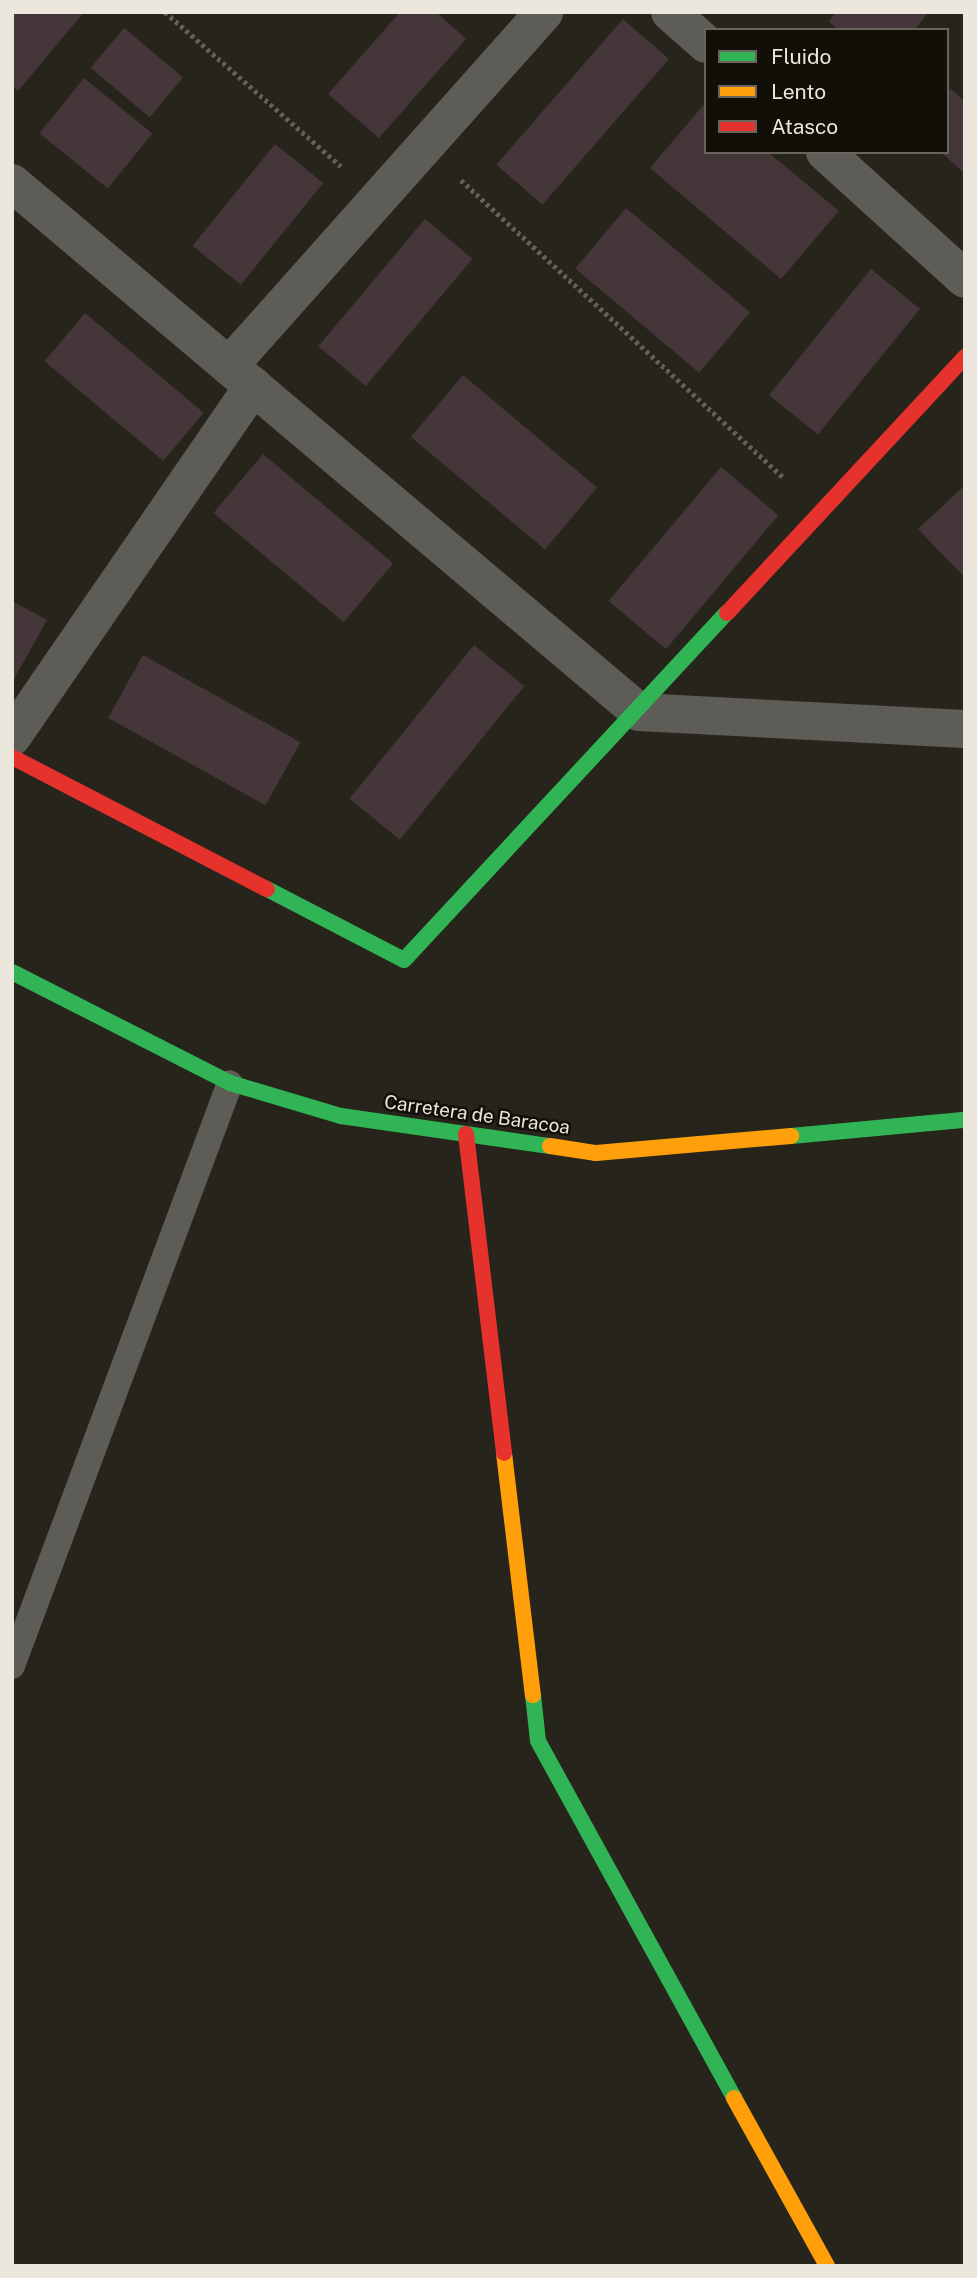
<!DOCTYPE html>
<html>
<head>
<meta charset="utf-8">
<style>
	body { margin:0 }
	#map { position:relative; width:977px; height:2278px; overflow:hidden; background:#27241b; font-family:"Public Sans",sans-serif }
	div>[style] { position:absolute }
	.building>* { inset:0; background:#443639; transform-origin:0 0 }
	.path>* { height:4.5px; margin-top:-2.25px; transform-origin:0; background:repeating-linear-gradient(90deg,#62605a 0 3.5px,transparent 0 7px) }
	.lane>* { height:26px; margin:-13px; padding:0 13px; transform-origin:13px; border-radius:13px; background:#5e5c56 }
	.street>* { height:38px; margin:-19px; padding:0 19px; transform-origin:19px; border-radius:19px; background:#5e5c56 }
	.fast>* { height:16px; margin:-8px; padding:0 8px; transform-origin:8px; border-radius:8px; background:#30b455 }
	.slow>* { height:16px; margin:-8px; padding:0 8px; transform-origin:8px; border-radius:8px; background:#ff9f0a }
	.jam>* { height:16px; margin:-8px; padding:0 8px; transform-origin:8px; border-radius:8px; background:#e5322d }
	span { translate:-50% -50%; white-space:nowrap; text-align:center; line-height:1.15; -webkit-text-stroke:5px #120f08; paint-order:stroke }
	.street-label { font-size:19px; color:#ebe7dd }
	.frame { position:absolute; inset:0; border:14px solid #ebe7dd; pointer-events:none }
	.legend { position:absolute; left:704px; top:28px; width:245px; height:126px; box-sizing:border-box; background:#120f08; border:2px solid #69655d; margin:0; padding:9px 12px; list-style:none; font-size:21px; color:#ebe7dd }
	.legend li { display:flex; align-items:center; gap:14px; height:35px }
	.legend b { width:35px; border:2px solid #69655d }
</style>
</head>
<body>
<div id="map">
	<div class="building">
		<i style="clip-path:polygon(12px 12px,84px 12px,18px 91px,12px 86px)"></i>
		<i style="clip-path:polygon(400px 12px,436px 12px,466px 39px,379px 138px,328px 94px)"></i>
		<i style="clip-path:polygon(836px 12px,928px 12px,915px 30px,839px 30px,829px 22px)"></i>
		<i style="left:623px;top:19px;width:61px;height:193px;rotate:41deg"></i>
		<i style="left:124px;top:28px;width:77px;height:52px;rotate:40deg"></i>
		<i style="left:84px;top:78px;width:88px;height:71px;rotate:39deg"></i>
		<i style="clip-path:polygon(951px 89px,965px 101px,965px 174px,941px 152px,947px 152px,947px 93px)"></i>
		<i style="clip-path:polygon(706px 102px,706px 152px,768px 152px,839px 211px,781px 279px,650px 168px)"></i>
		<i style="left:275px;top:144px;width:62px;height:131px;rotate:39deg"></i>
		<i style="left:626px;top:208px;width:162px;height:79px;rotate:40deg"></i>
		<i style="left:425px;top:219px;width:62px;height:166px;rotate:40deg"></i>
		<i style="left:871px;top:269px;width:63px;height:162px;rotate:39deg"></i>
		<i style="left:85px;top:313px;width:155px;height:63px;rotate:40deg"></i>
		<i style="left:463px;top:375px;width:175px;height:81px;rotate:40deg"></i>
		<i style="left:263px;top:454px;width:170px;height:77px;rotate:40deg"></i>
		<i style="left:721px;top:467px;width:75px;height:175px;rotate:40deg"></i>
		<i style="clip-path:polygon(965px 485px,965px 578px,918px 529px)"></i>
		<i style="clip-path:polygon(12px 601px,47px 620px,12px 683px)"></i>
		<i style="left:474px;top:645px;width:65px;height:198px;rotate:39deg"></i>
		<i style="left:143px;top:655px;width:180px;height:72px;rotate:29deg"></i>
	</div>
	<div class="path">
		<i style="left:165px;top:12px;width:234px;rotate:41.2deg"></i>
		<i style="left:461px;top:180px;width:439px;rotate:42.7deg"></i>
	</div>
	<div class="lane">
		<i style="left:12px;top:1666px;width:622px;rotate:-69.5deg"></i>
	</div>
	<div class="street">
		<i style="left:670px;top:12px;width:48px;rotate:41.6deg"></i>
		<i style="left:825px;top:152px;width:189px;rotate:42.2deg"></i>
		<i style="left:12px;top:183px;width:820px;rotate:40.15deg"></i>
		<i style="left:639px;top:712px;width:326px;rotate:3deg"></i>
		<i style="left:229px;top:366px;width:474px;rotate:-48.3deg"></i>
		<i style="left:12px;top:737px;width:426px;rotate:-55.5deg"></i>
	</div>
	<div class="fast">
		<i style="left:267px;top:889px;width:154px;rotate:27.4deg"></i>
		<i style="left:404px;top:960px;width:474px;rotate:-47.1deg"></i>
		<i style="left:12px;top:972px;width:245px;rotate:27deg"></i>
		<i style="left:230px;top:1083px;width:116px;rotate:16.6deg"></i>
		<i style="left:341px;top:1116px;width:211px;rotate:8.2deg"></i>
		<i style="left:791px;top:1136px;width:175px;rotate:-5.3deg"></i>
		<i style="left:533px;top:1695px;width:46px;rotate:83.8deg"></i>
		<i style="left:538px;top:1741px;width:407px;rotate:61.2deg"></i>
	</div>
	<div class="slow">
		<i style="left:550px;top:1146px;width:47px;rotate:8.7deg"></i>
		<i style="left:596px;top:1153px;width:196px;rotate:-5deg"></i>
		<i style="left:504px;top:1453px;width:244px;rotate:83.2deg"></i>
		<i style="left:734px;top:2098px;width:192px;rotate:61deg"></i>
	</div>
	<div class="jam">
		<i style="left:727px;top:613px;width:350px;rotate:-47.1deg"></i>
		<i style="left:12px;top:757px;width:287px;rotate:27.4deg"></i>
		<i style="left:466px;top:1134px;width:321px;rotate:83.2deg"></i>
	</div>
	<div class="street-label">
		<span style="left:477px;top:1115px;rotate:8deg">Carretera de Baracoa</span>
	</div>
	<div class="frame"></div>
	<ul class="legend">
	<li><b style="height:9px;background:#30b455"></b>Fluido</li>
	<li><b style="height:9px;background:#ff9f0a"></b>Lento</li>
	<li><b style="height:9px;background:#e5322d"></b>Atasco</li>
	</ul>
</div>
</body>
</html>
